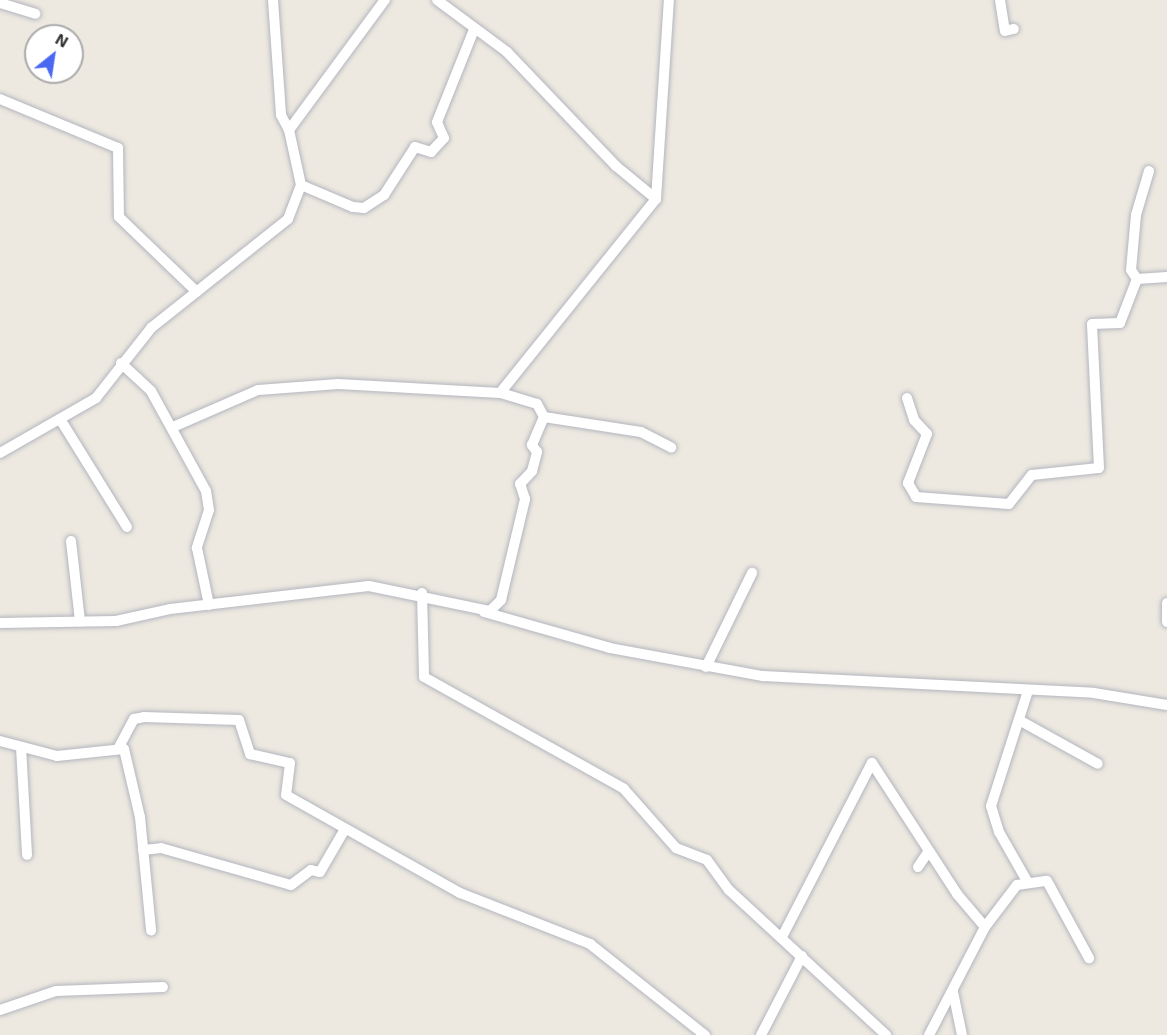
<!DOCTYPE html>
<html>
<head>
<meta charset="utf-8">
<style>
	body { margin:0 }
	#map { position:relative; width:1167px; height:1035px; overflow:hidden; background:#ede8e0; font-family:"Exo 2",sans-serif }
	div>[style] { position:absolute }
	.roads { filter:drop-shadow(0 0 2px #b3b6bf) drop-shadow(0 0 2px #b3b6bf) }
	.minor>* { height:10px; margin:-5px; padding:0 5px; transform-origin:5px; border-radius:5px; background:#fff }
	span { translate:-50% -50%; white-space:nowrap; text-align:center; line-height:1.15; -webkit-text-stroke:5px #fff; paint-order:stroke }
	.north { position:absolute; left:24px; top:24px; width:60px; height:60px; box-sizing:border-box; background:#fff; border:2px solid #ababab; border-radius:50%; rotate:30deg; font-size:16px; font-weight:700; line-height:24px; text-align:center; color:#2d2d2d }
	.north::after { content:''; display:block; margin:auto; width:21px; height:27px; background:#4a69f1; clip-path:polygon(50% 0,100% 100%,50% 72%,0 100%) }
</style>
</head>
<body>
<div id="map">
	<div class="roads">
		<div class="minor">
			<i style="left:273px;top:0;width:115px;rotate:86deg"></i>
			<i style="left:281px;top:115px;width:17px;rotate:62deg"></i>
			<i style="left:437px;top:0;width:87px;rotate:36.6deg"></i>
			<i style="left:507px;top:52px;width:158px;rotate:46.3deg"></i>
			<i style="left:616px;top:166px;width:52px;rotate:39.5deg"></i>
			<i style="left:1000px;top:0;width:31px;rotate:81deg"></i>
			<i style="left:1005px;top:31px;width:9px;rotate:-13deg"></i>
			<i style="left:0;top:3px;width:37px;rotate:17deg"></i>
			<i style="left:0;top:99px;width:128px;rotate:22.6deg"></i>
			<i style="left:118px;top:148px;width:69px;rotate:89.2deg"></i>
			<i style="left:119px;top:217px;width:108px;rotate:43.9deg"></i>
			<i style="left:1149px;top:171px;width:46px;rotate:106.5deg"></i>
			<i style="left:1136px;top:215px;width:55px;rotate:95.2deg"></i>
			<i style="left:1131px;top:270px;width:11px;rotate:56deg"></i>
			<i style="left:1137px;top:279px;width:30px;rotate:-4deg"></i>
			<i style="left:301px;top:185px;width:56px;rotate:22.9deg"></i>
			<i style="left:353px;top:207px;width:11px;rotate:5deg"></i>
			<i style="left:364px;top:208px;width:24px;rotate:-33deg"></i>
			<i style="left:384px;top:195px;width:57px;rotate:-57.1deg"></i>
			<i style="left:415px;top:147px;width:17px;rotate:17deg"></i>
			<i style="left:431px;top:152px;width:19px;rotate:-47deg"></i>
			<i style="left:444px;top:138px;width:17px;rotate:-114deg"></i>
			<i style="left:437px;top:122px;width:97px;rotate:-68.2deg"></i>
			<i style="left:121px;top:363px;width:41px;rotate:43deg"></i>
			<i style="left:151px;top:391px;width:114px;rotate:61.2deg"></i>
			<i style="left:206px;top:491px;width:19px;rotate:81deg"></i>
			<i style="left:209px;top:510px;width:40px;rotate:108deg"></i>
			<i style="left:197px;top:548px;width:58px;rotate:78.1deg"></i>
			<i style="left:500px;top:393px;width:249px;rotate:-51.2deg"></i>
			<i style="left:656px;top:199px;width:199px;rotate:-86.3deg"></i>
			<i style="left:907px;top:398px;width:23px;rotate:72deg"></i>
			<i style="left:914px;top:420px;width:19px;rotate:47deg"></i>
			<i style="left:927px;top:434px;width:53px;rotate:111.2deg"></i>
			<i style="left:908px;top:483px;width:16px;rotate:60deg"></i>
			<i style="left:916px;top:497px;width:93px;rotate:4.3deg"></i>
			<i style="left:1009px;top:504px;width:37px;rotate:-52deg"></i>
			<i style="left:1032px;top:475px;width:67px;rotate:-6deg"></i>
			<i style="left:1099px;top:468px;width:144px;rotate:-92.8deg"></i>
			<i style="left:1092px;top:324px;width:28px;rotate:-2deg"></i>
			<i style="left:1120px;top:323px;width:47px;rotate:-68.9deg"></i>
			<i style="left:544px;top:417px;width:98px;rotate:8.8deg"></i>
			<i style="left:641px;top:432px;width:34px;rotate:27deg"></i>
			<i style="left:60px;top:419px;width:127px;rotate:58.2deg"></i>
			<i style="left:0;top:453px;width:111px;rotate:-29.8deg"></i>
			<i style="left:96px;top:398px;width:89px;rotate:-51.8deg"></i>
			<i style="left:151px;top:328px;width:175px;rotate:-38.5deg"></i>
			<i style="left:288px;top:219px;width:36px;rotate:-69deg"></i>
			<i style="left:301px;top:185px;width:56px;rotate:-102.3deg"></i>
			<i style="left:289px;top:130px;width:162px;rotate:-53.6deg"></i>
			<i style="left:71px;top:541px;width:81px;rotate:83.6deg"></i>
			<i style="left:422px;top:593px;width:84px;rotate:88.6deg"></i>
			<i style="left:424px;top:677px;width:229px;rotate:29.2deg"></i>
			<i style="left:624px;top:789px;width:79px;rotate:48.6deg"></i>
			<i style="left:676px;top:848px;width:33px;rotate:21deg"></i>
			<i style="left:707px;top:860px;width:37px;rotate:54deg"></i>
			<i style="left:729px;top:890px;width:214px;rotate:42.7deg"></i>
			<i style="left:1167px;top:603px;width:19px;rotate:90deg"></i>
			<i style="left:484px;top:612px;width:131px;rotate:15.9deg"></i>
			<i style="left:610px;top:648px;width:156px;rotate:10.4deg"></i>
			<i style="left:763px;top:676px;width:331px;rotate:2.9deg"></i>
			<i style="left:1094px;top:693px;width:74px;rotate:9.3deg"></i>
			<i style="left:0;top:623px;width:116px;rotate:-1deg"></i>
			<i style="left:116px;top:621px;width:55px;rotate:-12.5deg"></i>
			<i style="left:170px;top:609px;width:200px;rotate:-6.6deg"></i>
			<i style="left:369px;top:586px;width:124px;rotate:11.7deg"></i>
			<i style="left:490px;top:611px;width:16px;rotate:-45deg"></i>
			<i style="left:501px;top:600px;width:104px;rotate:-76.6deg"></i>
			<i style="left:525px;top:499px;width:16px;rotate:-108deg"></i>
			<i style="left:520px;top:484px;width:18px;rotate:-47deg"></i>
			<i style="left:532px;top:471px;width:20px;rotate:-75deg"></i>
			<i style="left:537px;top:452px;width:9px;rotate:-126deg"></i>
			<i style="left:532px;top:445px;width:30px;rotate:-67deg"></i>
			<i style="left:544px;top:417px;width:15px;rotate:-118deg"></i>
			<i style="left:537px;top:404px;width:39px;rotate:-163deg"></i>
			<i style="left:500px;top:393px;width:162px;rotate:-176.8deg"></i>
			<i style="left:338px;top:384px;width:80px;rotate:175.7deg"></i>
			<i style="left:258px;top:390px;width:93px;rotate:156.5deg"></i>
			<i style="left:706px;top:667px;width:105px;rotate:-63.9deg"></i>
			<i style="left:1019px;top:720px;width:90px;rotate:29.1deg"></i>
			<i style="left:0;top:741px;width:59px;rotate:14.7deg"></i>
			<i style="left:57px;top:756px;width:67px;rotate:-6deg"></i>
			<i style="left:124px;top:749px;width:70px;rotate:76.8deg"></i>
			<i style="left:140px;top:817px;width:114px;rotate:84.4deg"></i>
			<i style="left:21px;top:747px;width:108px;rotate:86.8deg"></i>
			<i style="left:119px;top:747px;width:32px;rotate:-62deg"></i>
			<i style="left:134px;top:719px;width:10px;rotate:-11deg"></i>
			<i style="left:144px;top:717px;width:95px;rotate:1.8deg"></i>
			<i style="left:239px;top:720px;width:36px;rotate:72deg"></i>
			<i style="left:250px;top:754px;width:41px;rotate:12.7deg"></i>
			<i style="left:290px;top:763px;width:32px;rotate:97deg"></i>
			<i style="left:286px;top:795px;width:200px;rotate:29.4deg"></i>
			<i style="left:460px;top:893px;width:140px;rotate:21.4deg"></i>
			<i style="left:590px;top:944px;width:147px;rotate:38.4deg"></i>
			<i style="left:143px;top:850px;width:18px;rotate:-6deg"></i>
			<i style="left:161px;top:848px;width:135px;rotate:15.9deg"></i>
			<i style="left:291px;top:885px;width:25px;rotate:-37deg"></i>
			<i style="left:311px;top:870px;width:9px;rotate:13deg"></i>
			<i style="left:320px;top:872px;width:50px;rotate:-59.8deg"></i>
			<i style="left:918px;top:867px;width:18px;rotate:-56deg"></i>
			<i style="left:1027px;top:881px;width:56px;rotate:-119.7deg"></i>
			<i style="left:999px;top:832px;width:27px;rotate:-107deg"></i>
			<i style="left:991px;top:806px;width:121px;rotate:-72.2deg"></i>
			<i style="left:782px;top:937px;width:196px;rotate:-62.7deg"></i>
			<i style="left:872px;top:763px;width:156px;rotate:57deg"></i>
			<i style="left:957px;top:894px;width:43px;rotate:49.7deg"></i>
			<i style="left:953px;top:992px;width:44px;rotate:78.2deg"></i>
			<i style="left:0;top:1010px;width:59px;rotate:-18.7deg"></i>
			<i style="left:56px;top:991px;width:107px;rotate:-2.1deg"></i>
			<i style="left:761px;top:1035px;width:89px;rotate:-62.6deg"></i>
			<i style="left:929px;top:1035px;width:122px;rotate:-62.6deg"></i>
			<i style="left:985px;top:927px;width:53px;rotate:-52.7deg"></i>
			<i style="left:1017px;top:885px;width:30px;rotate:-8deg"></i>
			<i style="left:1047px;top:881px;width:88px;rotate:61.4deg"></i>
		</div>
	</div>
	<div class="north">N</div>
</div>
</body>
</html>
